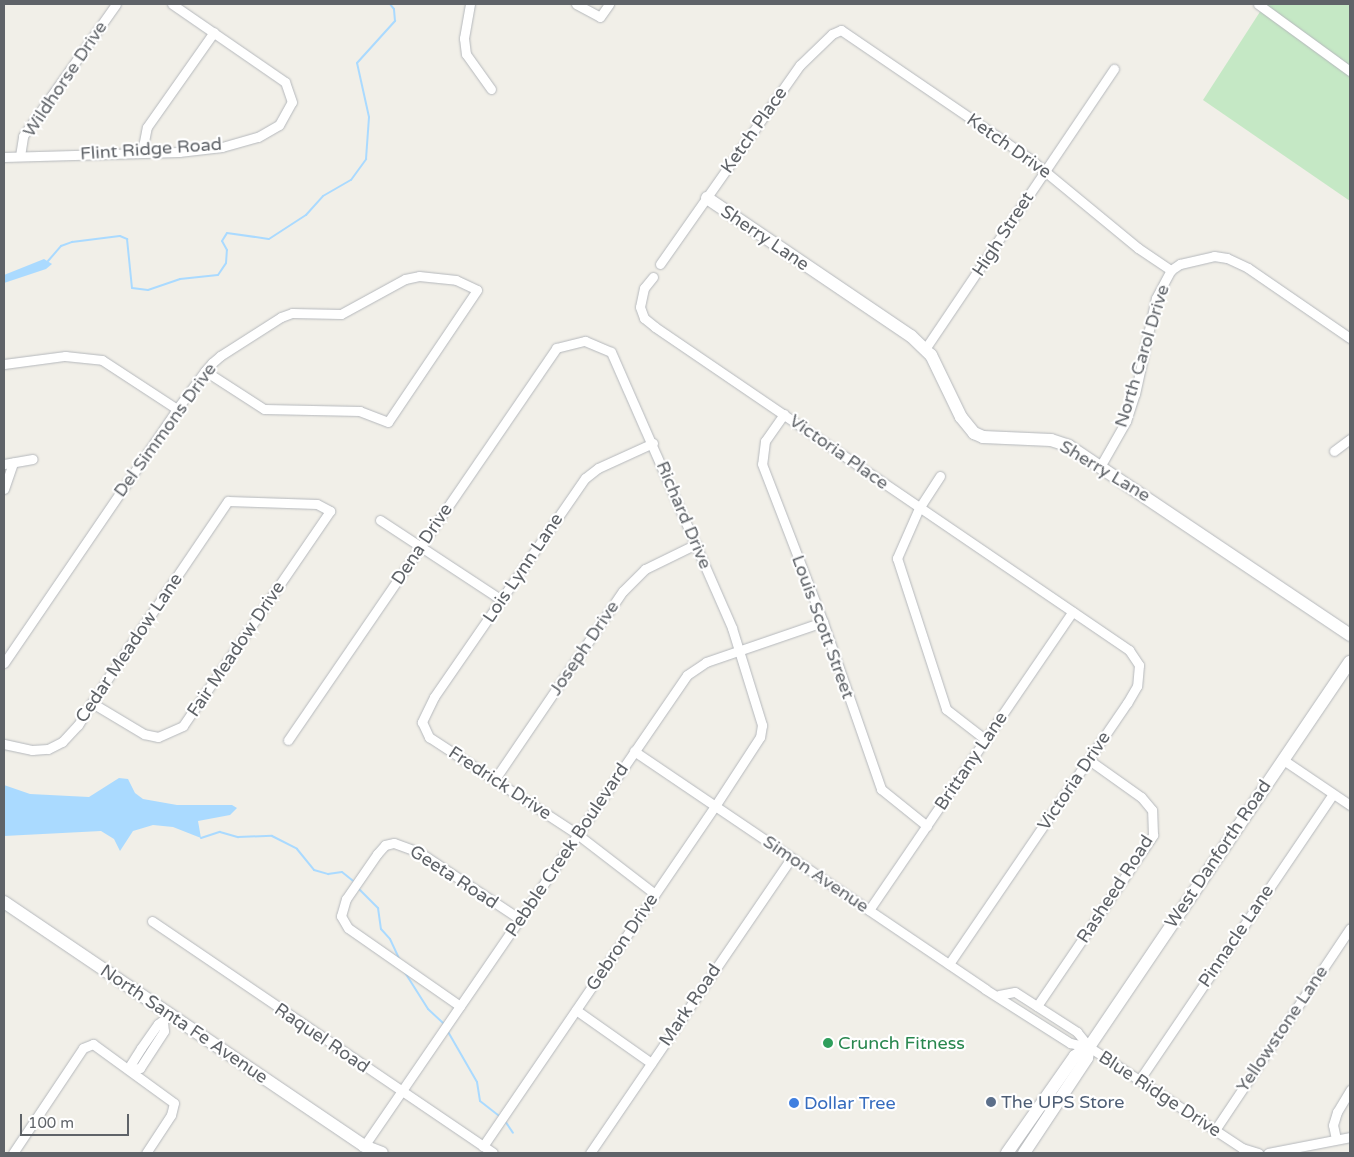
<!DOCTYPE html>
<html>
<head>
<meta charset="utf-8">
<style>
	body { margin:0 }
	#map { position:relative; width:1354px; height:1157px; overflow:hidden; background:#f1efe8; font-family:"Varela Round",sans-serif }
	div>[style] { position:absolute }
	.green>* { inset:0; background:#c5e8c5 }
	.water>* { inset:0; background:#aadaff }
	.stream>* { height:2px; margin:-1px; padding:0 1px; transform-origin:1px; border-radius:1px; background:#aadaff }
	.roads { filter:drop-shadow(0 0 1px #b5b8bc) drop-shadow(0 0 1px #b5b8bc) }
	.street>* { height:9px; margin:-4.5px; padding:0 4.5px; transform-origin:4.5px; border-radius:4.5px; background:#fff }
	.secondary>* { height:12px; margin:-6px; padding:0 6px; transform-origin:6px; border-radius:6px; background:#fff }
	.dots>* { width:14px; height:14px; translate:-50% -50%; box-sizing:border-box; border:2px solid #fff; border-radius:50% }
	span { translate:-50% -50%; white-space:nowrap; text-align:center; line-height:1.15; -webkit-text-stroke:4.5px #fff; paint-order:stroke }
	.street-label { font-size:18px; color:#5f6368 }
	.leisure-label { font-size:18px; color:#27864d }
	.left { translate:0 -50%; text-align:left }
	.service-label { font-size:18px; color:#4e5e75 }
	.shop-label { font-size:18px; color:#366cbe }
	.frame { position:absolute; inset:0; border:5px solid #5f6368; pointer-events:none }
	.scale { position:absolute; left:20px; top:1114px; width:109px; height:22px; box-sizing:border-box; border:2px solid #5f6368; border-top:0; padding-left:6px; font-size:15px; line-height:18px; white-space:nowrap; color:#5f6368; -webkit-text-stroke:4px #fff; paint-order:stroke }
</style>
</head>
<body>
<div id="map">
	<div class="green">
		<i style="clip-path:polygon(1265px 4px,1350px 4px,1350px 201px,1203px 100px)"></i>
	</div>
	<div class="water">
		<i style="clip-path:polygon(44px 259px,52px 264px,46px 269px,4px 283px,4px 275px)"></i>
		<i style="clip-path:polygon(119px 778px,128px 779px,135px 793px,143px 799px,177px 805px,232px 805px,237px 808px,230px 815px,198px 821px,201px 838px,173px 827px,153px 825px,133px 831px,120px 851px,114px 839px,101px 831px,4px 836px,4px 785px,30px 794px,89px 797px)"></i>
	</div>
	<div class="stream">
		<i style="left:48px;top:261px;width:20px;rotate:-49deg"></i>
		<i style="left:61px;top:246px;width:12px;rotate:-20deg"></i>
		<i style="left:72px;top:242px;width:48px;rotate:-7.1deg"></i>
		<i style="left:120px;top:236px;width:8px;rotate:23deg"></i>
		<i style="left:127px;top:239px;width:49px;rotate:84.2deg"></i>
		<i style="left:132px;top:288px;width:16px;rotate:7deg"></i>
		<i style="left:148px;top:290px;width:34px;rotate:-19deg"></i>
		<i style="left:180px;top:279px;width:38px;rotate:-6deg"></i>
		<i style="left:218px;top:275px;width:14px;rotate:-56deg"></i>
		<i style="left:226px;top:263px;width:13px;rotate:-86deg"></i>
		<i style="left:227px;top:250px;width:10px;rotate:-119deg"></i>
		<i style="left:222px;top:241px;width:9px;rotate:-58deg"></i>
		<i style="left:227px;top:233px;width:42px;rotate:8.1deg"></i>
		<i style="left:269px;top:239px;width:44px;rotate:-33deg"></i>
		<i style="left:306px;top:215px;width:25px;rotate:-48deg"></i>
		<i style="left:323px;top:196px;width:32px;rotate:-30deg"></i>
		<i style="left:351px;top:180px;width:26px;rotate:-54deg"></i>
		<i style="left:366px;top:159px;width:42px;rotate:-85.9deg"></i>
		<i style="left:369px;top:117px;width:55px;rotate:-102.5deg"></i>
		<i style="left:357px;top:63px;width:57px;rotate:-47.9deg"></i>
		<i style="left:395px;top:21px;width:12px;rotate:-95deg"></i>
		<i style="left:394px;top:9px;width:6px;rotate:-129deg"></i>
		<i style="left:201px;top:838px;width:20px;rotate:-18deg"></i>
		<i style="left:220px;top:832px;width:19px;rotate:16deg"></i>
		<i style="left:238px;top:837px;width:34px;rotate:-2deg"></i>
		<i style="left:272px;top:836px;width:28px;rotate:27deg"></i>
		<i style="left:297px;top:849px;width:27px;rotate:51deg"></i>
		<i style="left:314px;top:870px;width:15px;rotate:16deg"></i>
		<i style="left:328px;top:874px;width:14px;rotate:-8deg"></i>
		<i style="left:342px;top:872px;width:14px;rotate:39deg"></i>
		<i style="left:357px;top:887px;width:30px;rotate:45deg"></i>
		<i style="left:378px;top:908px;width:21px;rotate:82deg"></i>
		<i style="left:381px;top:929px;width:13px;rotate:48deg"></i>
		<i style="left:390px;top:939px;width:23px;rotate:65deg"></i>
		<i style="left:404px;top:971px;width:45px;rotate:57.7deg"></i>
		<i style="left:428px;top:1009px;width:21px;rotate:43deg"></i>
		<i style="left:447px;top:1030px;width:60px;rotate:60deg"></i>
		<i style="left:477px;top:1082px;width:19px;rotate:81deg"></i>
		<i style="left:480px;top:1101px;width:24px;rotate:38deg"></i>
		<i style="left:505px;top:1121px;width:14px;rotate:56deg"></i>
	</div>
	<div class="roads">
		<div class="street">
			<i style="left:470px;top:4px;width:35px;rotate:100deg"></i>
			<i style="left:464px;top:38px;width:16px;rotate:83deg"></i>
			<i style="left:466px;top:54px;width:43px;rotate:54.5deg"></i>
			<i style="left:576px;top:4px;width:27px;rotate:28deg"></i>
			<i style="left:600px;top:17px;width:16px;rotate:-55deg"></i>
			<i style="left:1258px;top:4px;width:114px;rotate:36.1deg"></i>
			<i style="left:142px;top:152px;width:25px;rotate:-79deg"></i>
			<i style="left:147px;top:127px;width:116px;rotate:-54.8deg"></i>
			<i style="left:20px;top:156px;width:20px;rotate:-81deg"></i>
			<i style="left:23px;top:136px;width:161px;rotate:-54.8deg"></i>
			<i style="left:4px;top:157px;width:175px;rotate:-1.6deg"></i>
			<i style="left:179px;top:152px;width:43px;rotate:-6.6deg"></i>
			<i style="left:222px;top:147px;width:37px;rotate:-16deg"></i>
			<i style="left:258px;top:137px;width:24px;rotate:-30deg"></i>
			<i style="left:279px;top:125px;width:26px;rotate:-61deg"></i>
			<i style="left:292px;top:102px;width:21px;rotate:-109deg"></i>
			<i style="left:285px;top:82px;width:137px;rotate:-145.4deg"></i>
			<i style="left:660px;top:264px;width:243px;rotate:-54.9deg"></i>
			<i style="left:800px;top:65px;width:45px;rotate:-44.1deg"></i>
			<i style="left:832px;top:34px;width:10px;rotate:-24deg"></i>
			<i style="left:841px;top:30px;width:229px;rotate:34.3deg"></i>
			<i style="left:1030px;top:159px;width:140px;rotate:39.5deg"></i>
			<i style="left:1138px;top:248px;width:40px;rotate:34deg"></i>
			<i style="left:653px;top:277px;width:14px;rotate:129deg"></i>
			<i style="left:644px;top:288px;width:19px;rotate:102deg"></i>
			<i style="left:640px;top:307px;width:12px;rotate:70deg"></i>
			<i style="left:644px;top:318px;width:14px;rotate:39deg"></i>
			<i style="left:655px;top:327px;width:574px;rotate:34.27deg"></i>
			<i style="left:1129px;top:650px;width:18px;rotate:56deg"></i>
			<i style="left:1139px;top:665px;width:21px;rotate:95deg"></i>
			<i style="left:1137px;top:686px;width:20px;rotate:120deg"></i>
			<i style="left:1127px;top:703px;width:316px;rotate:124.3deg"></i>
			<i style="left:925px;top:349px;width:338px;rotate:-56deg"></i>
			<i style="left:4px;top:364px;width:62px;rotate:-7.5deg"></i>
			<i style="left:65px;top:356px;width:37px;rotate:6deg"></i>
			<i style="left:102px;top:360px;width:90px;rotate:33.2deg"></i>
			<i style="left:784px;top:414px;width:33px;rotate:125deg"></i>
			<i style="left:765px;top:441px;width:23px;rotate:97deg"></i>
			<i style="left:762px;top:464px;width:169px;rotate:68.9deg"></i>
			<i style="left:823px;top:622px;width:177px;rotate:70.8deg"></i>
			<i style="left:881px;top:789px;width:59px;rotate:38.8deg"></i>
			<i style="left:653px;top:443px;width:60px;rotate:155.6deg"></i>
			<i style="left:598px;top:468px;width:16px;rotate:142deg"></i>
			<i style="left:585px;top:478px;width:266px;rotate:124.6deg"></i>
			<i style="left:434px;top:697px;width:28px;rotate:116deg"></i>
			<i style="left:422px;top:722px;width:17px;rotate:65deg"></i>
			<i style="left:429px;top:737px;width:177px;rotate:33.2deg"></i>
			<i style="left:577px;top:834px;width:98px;rotate:37.6deg"></i>
			<i style="left:1334px;top:451px;width:20px;rotate:-37deg"></i>
			<i style="left:4px;top:464px;width:29px;rotate:-10deg"></i>
			<i style="left:1101px;top:465px;width:51px;rotate:-60.4deg"></i>
			<i style="left:1126px;top:421px;width:28px;rotate:-72deg"></i>
			<i style="left:1135px;top:394px;width:98px;rotate:-77.7deg"></i>
			<i style="left:1156px;top:298px;width:32px;rotate:-62deg"></i>
			<i style="left:1171px;top:270px;width:11px;rotate:-34deg"></i>
			<i style="left:1180px;top:264px;width:35px;rotate:-13deg"></i>
			<i style="left:1214px;top:256px;width:13px;rotate:9deg"></i>
			<i style="left:1227px;top:258px;width:23px;rotate:25deg"></i>
			<i style="left:1248px;top:268px;width:124px;rotate:34.5deg"></i>
			<i style="left:940px;top:476px;width:38px;rotate:123deg"></i>
			<i style="left:919px;top:508px;width:55px;rotate:113.7deg"></i>
			<i style="left:897px;top:558px;width:159px;rotate:72deg"></i>
			<i style="left:946px;top:709px;width:51px;rotate:37.8deg"></i>
			<i style="left:4px;top:489px;width:28px;rotate:-71deg"></i>
			<i style="left:380px;top:520px;width:146px;rotate:33.3deg"></i>
			<i style="left:4px;top:663px;width:307px;rotate:-55.7deg"></i>
			<i style="left:177px;top:409px;width:47px;rotate:-53.6deg"></i>
			<i style="left:205px;top:371px;width:11px;rotate:-49deg"></i>
			<i style="left:212px;top:363px;width:11px;rotate:-41deg"></i>
			<i style="left:220px;top:356px;width:72px;rotate:-32.6deg"></i>
			<i style="left:281px;top:317px;width:12px;rotate:-20deg"></i>
			<i style="left:292px;top:313px;width:49px;rotate:1.2deg"></i>
			<i style="left:341px;top:314px;width:73px;rotate:-28.7deg"></i>
			<i style="left:405px;top:279px;width:14px;rotate:-12deg"></i>
			<i style="left:419px;top:276px;width:37px;rotate:6deg"></i>
			<i style="left:456px;top:280px;width:23px;rotate:25deg"></i>
			<i style="left:477px;top:290px;width:159px;rotate:124deg"></i>
			<i style="left:388px;top:422px;width:30px;rotate:-159deg"></i>
			<i style="left:360px;top:411px;width:96px;rotate:-178.8deg"></i>
			<i style="left:264px;top:409px;width:70px;rotate:-147.2deg"></i>
			<i style="left:288px;top:740px;width:475px;rotate:-55.6deg"></i>
			<i style="left:556px;top:348px;width:30px;rotate:-14deg"></i>
			<i style="left:585px;top:341px;width:28px;rotate:23deg"></i>
			<i style="left:611px;top:352px;width:301px;rotate:66.3deg"></i>
			<i style="left:732px;top:628px;width:102px;rotate:72.8deg"></i>
			<i style="left:762px;top:725px;width:12px;rotate:99deg"></i>
			<i style="left:760px;top:737px;width:82px;rotate:123.1deg"></i>
			<i style="left:715px;top:806px;width:412px;rotate:124.3deg"></i>
			<i style="left:4px;top:744px;width:29px;rotate:12deg"></i>
			<i style="left:32px;top:750px;width:16px;rotate:-4deg"></i>
			<i style="left:48px;top:749px;width:16px;rotate:-27deg"></i>
			<i style="left:62px;top:742px;width:23px;rotate:-47deg"></i>
			<i style="left:78px;top:725px;width:26px;rotate:-58deg"></i>
			<i style="left:92px;top:703px;width:33px;rotate:-57deg"></i>
			<i style="left:110px;top:675px;width:210px;rotate:-55.9deg"></i>
			<i style="left:228px;top:501px;width:89px;rotate:1.9deg"></i>
			<i style="left:317px;top:504px;width:15px;rotate:28deg"></i>
			<i style="left:330px;top:511px;width:260px;rotate:124.4deg"></i>
			<i style="left:183px;top:726px;width:27px;rotate:156deg"></i>
			<i style="left:158px;top:737px;width:14px;rotate:-168deg"></i>
			<i style="left:144px;top:734px;width:61px;rotate:-149.2deg"></i>
			<i style="left:634px;top:751px;width:424px;rotate:34.1deg"></i>
			<i style="left:985px;top:989px;width:101px;rotate:32.4deg"></i>
			<i style="left:1070px;top:1043px;width:19px;rotate:12deg"></i>
			<i style="left:1089px;top:1047px;width:183px;rotate:33.4deg"></i>
			<i style="left:1242px;top:1148px;width:17px;rotate:17deg"></i>
			<i style="left:1282px;top:759px;width:82px;rotate:34.1deg"></i>
			<i style="left:495px;top:779px;width:227px;rotate:-55.8deg"></i>
			<i style="left:623px;top:591px;width:31px;rotate:-45deg"></i>
			<i style="left:645px;top:569px;width:57px;rotate:-26.1deg"></i>
			<i style="left:869px;top:910px;width:361px;rotate:-55.7deg"></i>
			<i style="left:152px;top:921px;width:412px;rotate:34.2deg"></i>
			<i style="left:999px;top:995px;width:16px;rotate:-11deg"></i>
			<i style="left:1015px;top:992px;width:74px;rotate:32.8deg"></i>
			<i style="left:1077px;top:1032px;width:19px;rotate:51deg"></i>
			<i style="left:460px;top:1006px;width:136px;rotate:-145.1deg"></i>
			<i style="left:348px;top:928px;width:14px;rotate:-120deg"></i>
			<i style="left:341px;top:916px;width:18px;rotate:-74deg"></i>
			<i style="left:346px;top:899px;width:55px;rotate:-55.4deg"></i>
			<i style="left:377px;top:854px;width:12px;rotate:-48deg"></i>
			<i style="left:385px;top:845px;width:9px;rotate:-13deg"></i>
			<i style="left:394px;top:843px;width:27px;rotate:20deg"></i>
			<i style="left:419px;top:852px;width:121px;rotate:33.6deg"></i>
			<i style="left:1037px;top:1006px;width:207px;rotate:-55.8deg"></i>
			<i style="left:1153px;top:835px;width:25px;rotate:-92deg"></i>
			<i style="left:1152px;top:810px;width:17px;rotate:-130deg"></i>
			<i style="left:1141px;top:797px;width:64px;rotate:-144.6deg"></i>
			<i style="left:576px;top:1010px;width:92px;rotate:35.2deg"></i>
			<i style="left:163px;top:1022px;width:9px;rotate:84deg"></i>
			<i style="left:164px;top:1031px;width:44px;rotate:123deg"></i>
			<i style="left:140px;top:1068px;width:8px;rotate:173deg"></i>
			<i style="left:132px;top:1069px;width:5px;rotate:-101deg"></i>
			<i style="left:131px;top:1064px;width:19px;rotate:-58deg"></i>
			<i style="left:141px;top:1048px;width:29px;rotate:-55deg"></i>
			<i style="left:158px;top:1024px;width:14px;rotate:-39deg"></i>
			<i style="left:1140px;top:1079px;width:344px;rotate:-55.9deg"></i>
			<i style="left:1215px;top:1130px;width:243px;rotate:-56.2deg"></i>
			<i style="left:1336px;top:1139px;width:14px;rotate:-102deg"></i>
			<i style="left:1333px;top:1125px;width:14px;rotate:-73deg"></i>
			<i style="left:1337px;top:1112px;width:26px;rotate:-59deg"></i>
			<i style="left:364px;top:1146px;width:571px;rotate:-55.56deg"></i>
			<i style="left:687px;top:675px;width:23px;rotate:-34deg"></i>
			<i style="left:706px;top:662px;width:124px;rotate:-18.9deg"></i>
			<i style="left:13px;top:1153px;width:126px;rotate:-56.3deg"></i>
			<i style="left:83px;top:1048px;width:11px;rotate:-22deg"></i>
			<i style="left:93px;top:1044px;width:100px;rotate:36.1deg"></i>
			<i style="left:174px;top:1103px;width:12px;rotate:104deg"></i>
			<i style="left:171px;top:1115px;width:45px;rotate:123.3deg"></i>
			<i style="left:590px;top:1153px;width:357px;rotate:-55.7deg"></i>
			<i style="left:1268px;top:1153px;width:84px;rotate:-11deg"></i>
		</div>
		<div class="secondary">
			<i style="left:707px;top:198px;width:246px;rotate:34.1deg"></i>
			<i style="left:911px;top:336px;width:28px;rotate:44deg"></i>
			<i style="left:931px;top:355px;width:69px;rotate:64.2deg"></i>
			<i style="left:961px;top:417px;width:21px;rotate:51deg"></i>
			<i style="left:974px;top:433px;width:10px;rotate:24deg"></i>
			<i style="left:983px;top:437px;width:68px;rotate:2.5deg"></i>
			<i style="left:1051px;top:440px;width:19px;rotate:18deg"></i>
			<i style="left:1069px;top:446px;width:339px;rotate:33.9deg"></i>
			<i style="left:4px;top:902px;width:435px;rotate:34.1deg"></i>
			<i style="left:364px;top:1146px;width:19px;rotate:21deg"></i>
			<i style="left:1007px;top:1153px;width:118px;rotate:-55deg"></i>
			<i style="left:1075px;top:1056px;width:17px;rotate:-33deg"></i>
			<i style="left:1089px;top:1047px;width:465px;rotate:-55.9deg"></i>
			<i style="left:1024px;top:1153px;width:114px;rotate:-56.4deg"></i>
			<i style="left:1087px;top:1058px;width:11px;rotate:-80deg"></i>
		</div>
	</div>
	<div class="dots">
		<i style="left:828px;top:1043px;background:#2e9e5b"></i>
		<i style="left:991px;top:1102px;background:#5c6f8a"></i>
		<i style="left:794px;top:1103px;background:#3f7fe0"></i>
	</div>
	<div class="street-label">
		<span style="left:65px;top:79px;rotate:-56deg">Wildhorse Drive</span>
		<span style="left:754px;top:130px;rotate:-55deg">Ketch Place</span>
		<span style="left:1009px;top:146px;rotate:35deg">Ketch Drive</span>
		<span style="left:151px;top:149px;rotate:-4deg">Flint Ridge Road</span>
		<span style="left:1003px;top:234px;rotate:-57deg">High Street</span>
		<span style="left:765px;top:238px;rotate:34deg">Sherry Lane</span>
		<span style="left:1142px;top:356px;rotate:-73deg">North Carol Drive</span>
		<span style="left:165px;top:430px;rotate:-54deg">Del Simmons Drive</span>
		<span style="left:839px;top:452px;rotate:35deg">Victoria Place</span>
		<span style="left:1105px;top:471px;rotate:31deg">Sherry Lane</span>
		<span style="left:684px;top:515px;rotate:67deg">Richard Drive</span>
		<span style="left:422px;top:544px;rotate:-56deg">Dena Drive</span>
		<span style="left:523px;top:568px;rotate:-56deg">Lois Lynn Lane</span>
		<span style="left:823px;top:627px;rotate:70deg">Louis Scott Street</span>
		<span style="left:129px;top:648px;rotate:-56deg">Cedar Meadow Lane</span>
		<span style="left:584px;top:648px;rotate:-56deg">Joseph Drive</span>
		<span style="left:236px;top:649px;rotate:-56deg">Fair Meadow Drive</span>
		<span style="left:971px;top:761px;rotate:-56deg">Brittany Lane</span>
		<span style="left:1074px;top:781px;rotate:-56deg">Victoria Drive</span>
		<span style="left:500px;top:783px;rotate:33deg">Fredrick Drive</span>
		<span style="left:567px;top:850px;rotate:-56deg">Pebble Creek Boulevard</span>
		<span style="left:1218px;top:854px;rotate:-56deg">West Danforth Road</span>
		<span style="left:816px;top:874px;rotate:34deg">Simon Avenue</span>
		<span style="left:454px;top:877px;rotate:33deg">Geeta Road</span>
		<span style="left:1115px;top:889px;rotate:-57deg">Rasheed Road</span>
		<span style="left:1236px;top:936px;rotate:-56deg">Pinnacle Lane</span>
		<span style="left:622px;top:942px;rotate:-56deg">Gebron Drive</span>
		<span style="left:690px;top:1005px;rotate:-56deg">Mark Road</span>
		<span style="left:184px;top:1024px;rotate:34deg">North Santa Fe Avenue</span>
		<span style="left:1282px;top:1029px;rotate:-56deg">Yellowstone Lane</span>
		<span style="left:322px;top:1038px;rotate:34deg">Raquel Road</span>
		<span style="left:1160px;top:1094px;rotate:33deg">Blue Ridge Drive</span>
	</div>
	<div class="leisure-label">
		<span class="left" style="left:838px;top:1043px">Crunch Fitness</span>
	</div>
	<div class="service-label">
		<span class="left" style="left:1001px;top:1102px">The UPS Store</span>
	</div>
	<div class="shop-label">
		<span class="left" style="left:804px;top:1103px">Dollar Tree</span>
	</div>
	<div class="frame"></div>
	<div class="scale">100 m</div>
</div>
</body>
</html>
